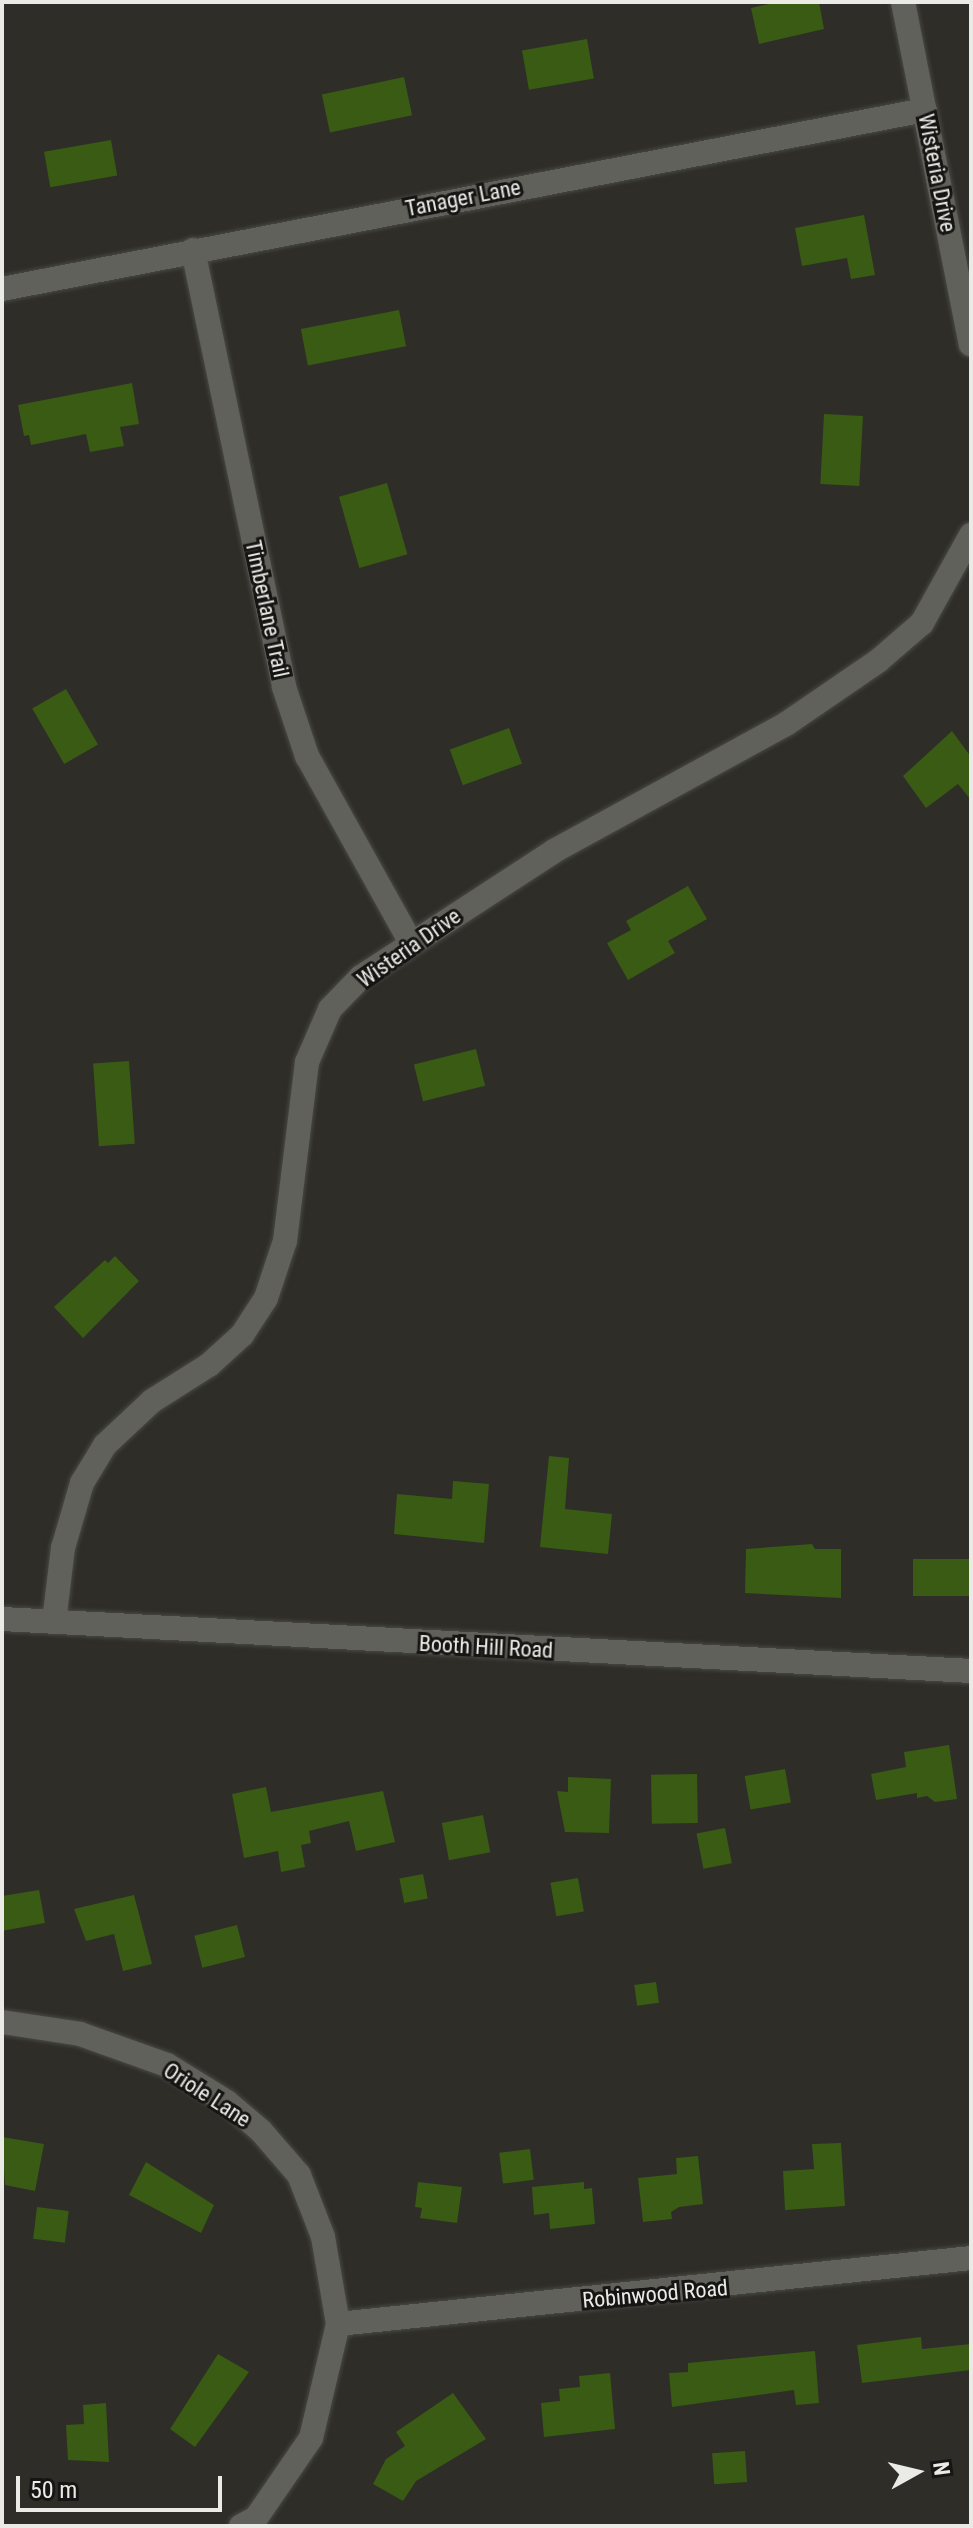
<!DOCTYPE html>
<html>
<head>
<meta charset="utf-8">
<style>
	body { margin:0 }
	#map { position:relative; width:973px; height:2528px; overflow:hidden; background:#2e2d28; font-family:"Roboto Condensed",sans-serif }
	div>[style] { position:absolute }
	.building>* { inset:0; background:#395b14; transform-origin:0 0 }
	.roads { filter:drop-shadow(0 0 2px #494944) drop-shadow(0 0 2px #494944) }
	.minor>* { height:24px; margin:-12px; padding:0 12px; transform-origin:12px; border-radius:12px; background:#61615b }
	span { translate:-50% -50%; white-space:nowrap; text-align:center; line-height:1.15; -webkit-text-stroke:6px #161513; paint-order:stroke }
	.street-label { font-size:22px; color:#eaeae7 }
	.frame { position:absolute; inset:0; border:4px solid #eaeae7; pointer-events:none }
	.north { position:absolute; left:877px; top:2432px; width:80px; height:80px; -webkit-text-stroke:6px #161513; paint-order:stroke; rotate:82deg; font-size:22px; font-weight:700; line-height:32px; text-align:center; color:#eaeae7 }
	.north::after { content:''; display:block; margin:auto; width:28px; height:36px; background:#eaeae7; clip-path:polygon(50% 0,100% 100%,50% 72%,0 100%) }
	.scale { position:absolute; left:16px; top:2476px; width:206px; height:36px; box-sizing:border-box; border:4px solid #eaeae7; border-top:0; padding-left:10px; font-size:24px; line-height:28px; white-space:nowrap; color:#eaeae7; -webkit-text-stroke:6px #161513; paint-order:stroke }
</style>
</head>
<body>
<div id="map">
	<div class="building">
		<i style="clip-path:polygon(778px 2px,819px 2px,824px 29px,759px 44px,751px 8px)"></i>
		<i style="left:587px;top:39px;width:40px;height:66px;rotate:80deg"></i>
		<i style="left:404px;top:77px;width:39px;height:84px;rotate:78deg"></i>
		<i style="left:111px;top:140px;width:36px;height:68px;rotate:80deg"></i>
		<i style="clip-path:polygon(864px 215px,875px 275px,851px 279px,847px 258px,802px 266px,795px 228px)"></i>
		<i style="left:399px;top:310px;width:37px;height:100px;rotate:79deg"></i>
		<i style="clip-path:polygon(132px 383px,139px 424px,120px 427px,124px 446px,90px 452px,86px 434px,31px 445px,29px 435px,24px 436px,18px 405px)"></i>
		<i style="left:824px;top:414px;width:39px;height:70px;rotate:3deg"></i>
		<i style="left:387px;top:483px;width:74px;height:50px;rotate:74deg"></i>
		<i style="left:66px;top:689px;width:64px;height:39px;rotate:60deg"></i>
		<i style="left:509px;top:728px;width:38px;height:63px;rotate:70deg"></i>
		<i style="clip-path:polygon(952px 731px,971px 757px,971px 800px,958px 784px,926px 808px,903px 776px)"></i>
		<i style="clip-path:polygon(688px 886px,707px 919px,668px 941px,675px 953px,628px 980px,607px 943px,631px 930px,626px 921px)"></i>
		<i style="left:476px;top:1049px;width:38px;height:64px;rotate:76deg"></i>
		<i style="left:129px;top:1061px;width:83px;height:36px;rotate:86deg"></i>
		<i style="clip-path:polygon(115px 1256px,139px 1281px,83px 1338px,54px 1307px,105px 1260px,108px 1263px)"></i>
		<i style="clip-path:polygon(549px 1456px,569px 1458px,565px 1509px,612px 1514px,608px 1554px,540px 1547px)"></i>
		<i style="clip-path:polygon(453px 1481px,489px 1484px,484px 1543px,394px 1534px,397px 1494px,452px 1499px)"></i>
		<i style="clip-path:polygon(812px 1544px,815px 1549px,841px 1549px,841px 1598px,745px 1593px,746px 1549px)"></i>
		<i style="left:913px;top:1559px;width:58px;height:37px"></i>
		<i style="clip-path:polygon(949px 1745px,957px 1799px,935px 1802px,927px 1796px,917px 1798px,917px 1793px,876px 1800px,871px 1774px,906px 1767px,904px 1752px)"></i>
		<i style="left:785px;top:1769px;width:34px;height:41px;rotate:80deg"></i>
		<i style="left:697px;top:1774px;width:49px;height:46px;rotate:89deg"></i>
		<i style="clip-path:polygon(568px 1777px,611px 1779px,609px 1833px,565px 1832px,557px 1791px,568px 1792px)"></i>
		<i style="clip-path:polygon(266px 1787px,271px 1812px,383px 1791px,395px 1842px,356px 1851px,349px 1821px,309px 1831px,311px 1843px,301px 1845px,305px 1867px,281px 1872px,278px 1851px,244px 1858px,232px 1794px)"></i>
		<i style="left:483px;top:1815px;width:38px;height:42px;rotate:79deg"></i>
		<i style="left:725px;top:1828px;width:36px;height:29px;rotate:79deg"></i>
		<i style="left:423px;top:1874px;width:25px;height:24px;rotate:79deg"></i>
		<i style="left:578px;top:1878px;width:34px;height:28px;rotate:80deg"></i>
		<i style="clip-path:polygon(39px 1890px,45px 1923px,2px 1931px,2px 1896px)"></i>
		<i style="clip-path:polygon(134px 1895px,152px 1964px,123px 1971px,114px 1934px,86px 1941px,74px 1909px)"></i>
		<i style="left:237px;top:1925px;width:33px;height:44px;rotate:76deg"></i>
		<i style="left:656px;top:1982px;width:21px;height:22px;rotate:82deg"></i>
		<i style="clip-path:polygon(2px 2137px,44px 2144px,35px 2191px,5px 2185px)"></i>
		<i style="clip-path:polygon(841px 2143px,845px 2206px,785px 2210px,783px 2171px,814px 2169px,812px 2144px)"></i>
		<i style="left:530px;top:2149px;width:31px;height:31px;rotate:83deg"></i>
		<i style="clip-path:polygon(698px 2156px,703px 2204px,679px 2207px,671px 2212px,672px 2219px,643px 2222px,638px 2178px,677px 2174px,676px 2158px)"></i>
		<i style="clip-path:polygon(146px 2162px,214px 2205px,201px 2233px,129px 2195px)"></i>
		<i style="clip-path:polygon(418px 2182px,462px 2187px,457px 2223px,420px 2218px,422px 2208px,415px 2207px)"></i>
		<i style="clip-path:polygon(584px 2182px,584px 2189px,592px 2188px,595px 2224px,550px 2229px,549px 2213px,534px 2215px,532px 2187px)"></i>
		<i style="left:37px;top:2207px;width:32px;height:32px;rotate:7deg"></i>
		<i style="clip-path:polygon(921px 2337px,922px 2349px,971px 2344px,971px 2370px,862px 2383px,857px 2345px)"></i>
		<i style="clip-path:polygon(815px 2351px,819px 2403px,796px 2405px,794px 2390px,672px 2407px,669px 2373px,688px 2372px,688px 2363px)"></i>
		<i style="clip-path:polygon(218px 2354px,249px 2372px,195px 2447px,170px 2429px)"></i>
		<i style="clip-path:polygon(610px 2373px,615px 2429px,544px 2437px,541px 2403px,560px 2401px,559px 2389px,580px 2387px,579px 2376px)"></i>
		<i style="clip-path:polygon(453px 2393px,486px 2439px,416px 2481px,403px 2501px,373px 2484px,386px 2459px,405px 2446px,396px 2432px)"></i>
		<i style="clip-path:polygon(106px 2403px,109px 2462px,68px 2460px,66px 2425px,84px 2424px,83px 2405px)"></i>
		<i style="left:745px;top:2451px;width:31px;height:33px;rotate:86deg"></i>
	</div>
	<div class="roads">
		<div class="minor">
			<i style="left:903px;top:2px;width:349px;rotate:78.8deg"></i>
			<i style="left:193px;top:250px;width:446px;rotate:78.2deg"></i>
			<i style="left:284px;top:687px;width:73px;rotate:71.6deg"></i>
			<i style="left:307px;top:756px;width:214px;rotate:60.9deg"></i>
			<i style="left:2px;top:289px;width:940px;rotate:-10.98deg"></i>
			<i style="left:2px;top:1619px;width:970px;rotate:3.07deg"></i>
			<i style="left:54px;top:1622px;width:75px;rotate:-83.1deg"></i>
			<i style="left:63px;top:1548px;width:68px;rotate:-73.7deg"></i>
			<i style="left:82px;top:1483px;width:44px;rotate:-58.8deg"></i>
			<i style="left:105px;top:1445px;width:64px;rotate:-43.1deg"></i>
			<i style="left:152px;top:1401px;width:67px;rotate:-32.3deg"></i>
			<i style="left:209px;top:1365px;width:45px;rotate:-42.3deg"></i>
			<i style="left:242px;top:1335px;width:44px;rotate:-57deg"></i>
			<i style="left:266px;top:1298px;width:60px;rotate:-71.6deg"></i>
			<i style="left:285px;top:1241px;width:180px;rotate:-83deg"></i>
			<i style="left:307px;top:1062px;width:58px;rotate:-66.5deg"></i>
			<i style="left:330px;top:1009px;width:45px;rotate:-45.9deg"></i>
			<i style="left:361px;top:977px;width:230px;rotate:-33.1deg"></i>
			<i style="left:554px;top:851px;width:264px;rotate:-28.7deg"></i>
			<i style="left:786px;top:724px;width:112px;rotate:-34.4deg"></i>
			<i style="left:878px;top:661px;width:58px;rotate:-40.8deg"></i>
			<i style="left:922px;top:623px;width:101px;rotate:-60.9deg"></i>
			<i style="left:2px;top:2022px;width:79px;rotate:8.7deg"></i>
			<i style="left:80px;top:2034px;width:92px;rotate:19.6deg"></i>
			<i style="left:167px;top:2065px;width:70px;rotate:31.7deg"></i>
			<i style="left:227px;top:2102px;width:45px;rotate:40.5deg"></i>
			<i style="left:261px;top:2131px;width:58px;rotate:49.2deg"></i>
			<i style="left:299px;top:2175px;width:66px;rotate:68.8deg"></i>
			<i style="left:323px;top:2237px;width:88px;rotate:80.2deg"></i>
			<i style="left:338px;top:2324px;width:117px;rotate:103.3deg"></i>
			<i style="left:311px;top:2438px;width:97px;rotate:124.5deg"></i>
			<i style="left:256px;top:2518px;width:17px;rotate:152deg"></i>
			<i style="left:338px;top:2324px;width:636px;rotate:-5.95deg"></i>
		</div>
	</div>
	<div class="street-label">
		<span style="left:937px;top:173px;rotate:79deg">Wisteria Drive</span>
		<span style="left:463px;top:198px;rotate:-11deg">Tanager Lane</span>
		<span style="left:267px;top:609px;rotate:78deg">Timberlane Trail</span>
		<span style="left:409px;top:948px;rotate:-35deg">Wisteria Drive</span>
		<span style="left:486px;top:1647px;rotate:3deg">Booth Hill Road</span>
		<span style="left:207px;top:2095px;rotate:33deg">Oriole Lane</span>
		<span style="left:655px;top:2294px;rotate:-5deg">Robinwood Road</span>
	</div>
	<div class="frame"></div>
	<div class="north">N</div>
	<div class="scale">50 m</div>
</div>
</body>
</html>
